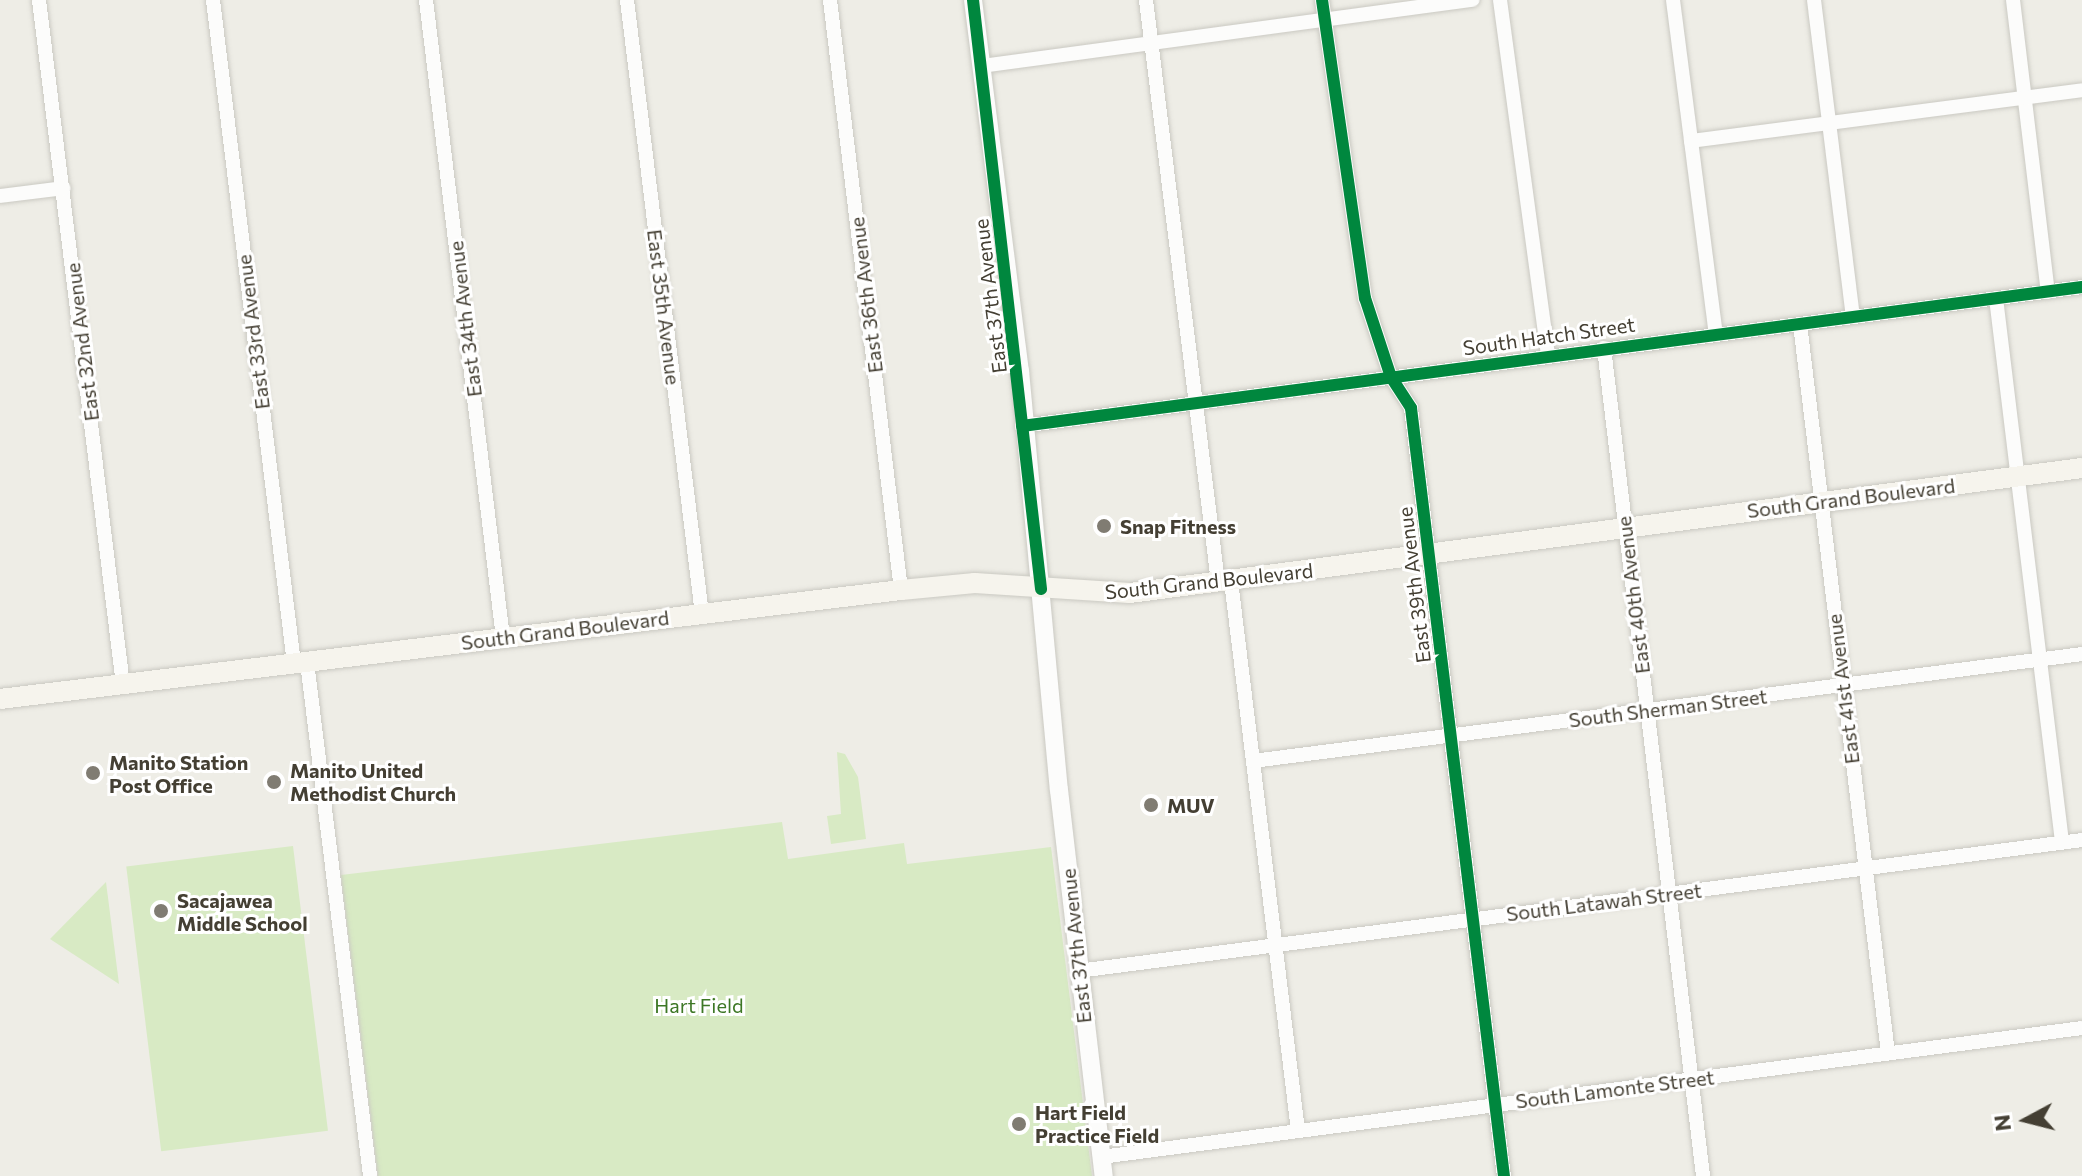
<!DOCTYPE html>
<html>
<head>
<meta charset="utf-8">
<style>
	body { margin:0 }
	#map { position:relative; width:2082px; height:1176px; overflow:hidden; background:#eeede6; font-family:Commissioner,sans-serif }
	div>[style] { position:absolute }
	.green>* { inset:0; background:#d8eac4; transform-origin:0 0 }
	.roads { filter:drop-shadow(0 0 2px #cac9c2) drop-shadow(0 0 2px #cac9c2) }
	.minor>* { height:14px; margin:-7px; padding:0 7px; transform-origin:7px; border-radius:7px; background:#fcfcfb }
	.tertiary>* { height:18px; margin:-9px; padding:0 9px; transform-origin:9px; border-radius:9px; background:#fcfcfb }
	.secondary>* { height:20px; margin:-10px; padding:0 10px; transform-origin:10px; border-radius:10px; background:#f6f4ed }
	.cycleway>* { height:12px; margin:-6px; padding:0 6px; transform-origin:6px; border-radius:6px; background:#00873e }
	.dots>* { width:22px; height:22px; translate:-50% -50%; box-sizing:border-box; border:4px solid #fff; border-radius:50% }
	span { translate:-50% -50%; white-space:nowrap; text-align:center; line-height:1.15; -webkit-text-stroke:6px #fff; paint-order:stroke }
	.street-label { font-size:20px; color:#443f33 }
	.poi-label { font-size:20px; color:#443f33; font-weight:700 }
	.left { translate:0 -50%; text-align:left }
	.park-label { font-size:20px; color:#3d7725 }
	.north { position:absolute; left:1986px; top:1080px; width:80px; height:80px; -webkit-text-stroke:6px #fff; paint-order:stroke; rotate:263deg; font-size:22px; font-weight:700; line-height:32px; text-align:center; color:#443f33 }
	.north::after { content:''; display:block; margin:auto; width:28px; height:36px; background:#443f33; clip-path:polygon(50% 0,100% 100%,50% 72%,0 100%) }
</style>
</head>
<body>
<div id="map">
	<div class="green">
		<i style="clip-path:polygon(837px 752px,845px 754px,858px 777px,866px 839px,831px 844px,827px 816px,841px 814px)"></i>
		<i style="clip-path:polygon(782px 822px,788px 859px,904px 843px,907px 864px,1051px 847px,1092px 1176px,378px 1176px,341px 875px)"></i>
		<i style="left:293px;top:846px;width:287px;height:168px;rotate:83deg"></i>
		<i style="clip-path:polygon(106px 882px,119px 984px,50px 939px)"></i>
	</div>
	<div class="roads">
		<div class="minor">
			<i style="left:39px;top:0;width:690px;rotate:83.01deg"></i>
			<i style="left:213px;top:0;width:669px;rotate:83.04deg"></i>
			<i style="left:426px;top:0;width:643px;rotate:83.12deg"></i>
			<i style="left:627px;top:0;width:619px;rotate:83.04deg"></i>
			<i style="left:830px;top:0;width:594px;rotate:83.14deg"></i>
			<i style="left:1146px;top:0;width:586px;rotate:82.95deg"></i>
			<i style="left:1322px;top:0;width:301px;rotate:81.8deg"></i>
			<i style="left:1365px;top:298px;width:83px;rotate:71.8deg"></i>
			<i style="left:1391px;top:377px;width:37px;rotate:57deg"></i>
			<i style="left:1411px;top:408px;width:774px;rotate:83.1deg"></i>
			<i style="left:1500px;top:0;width:359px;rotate:82.3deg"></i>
			<i style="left:1673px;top:0;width:337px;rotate:82.7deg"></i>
			<i style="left:1814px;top:0;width:319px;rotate:83deg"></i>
			<i style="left:2013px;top:0;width:294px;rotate:83.2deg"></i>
			<i style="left:982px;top:66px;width:495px;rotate:-7.7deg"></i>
			<i style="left:1691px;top:141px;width:394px;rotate:-7.4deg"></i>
			<i style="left:0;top:196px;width:64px;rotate:-7.1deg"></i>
			<i style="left:1996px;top:298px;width:548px;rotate:83.08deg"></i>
			<i style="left:1800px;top:324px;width:734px;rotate:83.12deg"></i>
			<i style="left:1604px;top:348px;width:834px;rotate:83.18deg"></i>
			<i style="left:1022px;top:426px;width:1069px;rotate:-7.47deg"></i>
			<i style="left:1231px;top:581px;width:554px;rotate:83.05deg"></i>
			<i style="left:307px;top:662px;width:518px;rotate:83.01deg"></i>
			<i style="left:1253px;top:761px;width:836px;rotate:-7.35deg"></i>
			<i style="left:1078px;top:971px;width:1013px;rotate:-7.43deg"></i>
			<i style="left:1101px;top:1157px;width:989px;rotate:-7.49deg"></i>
		</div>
		<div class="tertiary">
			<i style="left:973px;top:0;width:374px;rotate:82.8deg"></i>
			<i style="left:1020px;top:371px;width:421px;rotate:84.7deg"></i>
			<i style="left:1059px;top:790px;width:389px;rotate:83.4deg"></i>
		</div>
		<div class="secondary">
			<i style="left:0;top:699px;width:908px;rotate:-6.9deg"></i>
			<i style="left:901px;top:590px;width:74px;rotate:-5.4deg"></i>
			<i style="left:975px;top:583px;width:155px;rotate:3.7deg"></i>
			<i style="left:1130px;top:593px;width:960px;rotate:-7.48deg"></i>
		</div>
	</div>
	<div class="cycleway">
		<i style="left:973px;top:0;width:593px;rotate:83.41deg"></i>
		<i style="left:1322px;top:0;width:301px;rotate:81.8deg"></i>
		<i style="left:1365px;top:298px;width:83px;rotate:71.8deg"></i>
		<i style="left:1391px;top:377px;width:37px;rotate:57deg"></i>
		<i style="left:1411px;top:408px;width:774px;rotate:83.1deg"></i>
		<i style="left:1022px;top:426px;width:1069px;rotate:-7.47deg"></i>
	</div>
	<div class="dots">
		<i style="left:1104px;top:526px;background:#807c72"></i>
		<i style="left:93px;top:773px;background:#807c72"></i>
		<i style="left:274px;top:782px;background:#807c72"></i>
		<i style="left:1151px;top:805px;background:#807c72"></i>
		<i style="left:161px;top:911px;background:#807c72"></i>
		<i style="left:1019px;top:1124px;background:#807c72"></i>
	</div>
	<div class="street-label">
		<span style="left:866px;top:295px;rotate:-97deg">East 36th Avenue</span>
		<span style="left:990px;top:296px;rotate:-97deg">East 37th Avenue</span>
		<span style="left:664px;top:307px;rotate:83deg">East 35th Avenue</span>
		<span style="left:465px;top:319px;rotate:-97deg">East 34th Avenue</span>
		<span style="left:253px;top:332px;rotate:-97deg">East 33rd Avenue</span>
		<span style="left:1549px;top:336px;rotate:-8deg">South Hatch Street</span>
		<span style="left:82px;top:342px;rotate:-97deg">East 32nd Avenue</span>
		<span style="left:1851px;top:498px;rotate:-7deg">South Grand Boulevard</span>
		<span style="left:1209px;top:581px;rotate:-6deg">South Grand Boulevard</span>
		<span style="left:1414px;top:585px;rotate:-97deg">East 39th Avenue</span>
		<span style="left:1633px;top:595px;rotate:-97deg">East 40th Avenue</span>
		<span style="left:565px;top:630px;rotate:-7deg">South Grand Boulevard</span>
		<span style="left:1843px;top:689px;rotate:-97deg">East 41st Avenue</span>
		<span style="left:1668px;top:708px;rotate:-7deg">South Sherman Street</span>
		<span style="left:1604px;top:902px;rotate:-7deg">South Latawah Street</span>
		<span style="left:1076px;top:946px;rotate:-96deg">East 37th Avenue</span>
		<span style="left:1615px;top:1089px;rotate:-7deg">South Lamonte Street</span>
	</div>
	<div class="poi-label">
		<span class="left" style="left:1120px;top:526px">Snap Fitness</span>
		<span class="left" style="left:109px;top:774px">Manito Station<br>Post Office</span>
		<span class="left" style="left:290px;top:782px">Manito United<br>Methodist Church</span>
		<span class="left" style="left:1167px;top:805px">MUV</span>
		<span class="left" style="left:177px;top:912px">Sacajawea<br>Middle School</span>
		<span class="left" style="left:1035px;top:1124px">Hart Field<br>Practice Field</span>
	</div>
	<div class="park-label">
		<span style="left:699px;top:1005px">Hart Field</span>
	</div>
	<div class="north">N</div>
</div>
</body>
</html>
